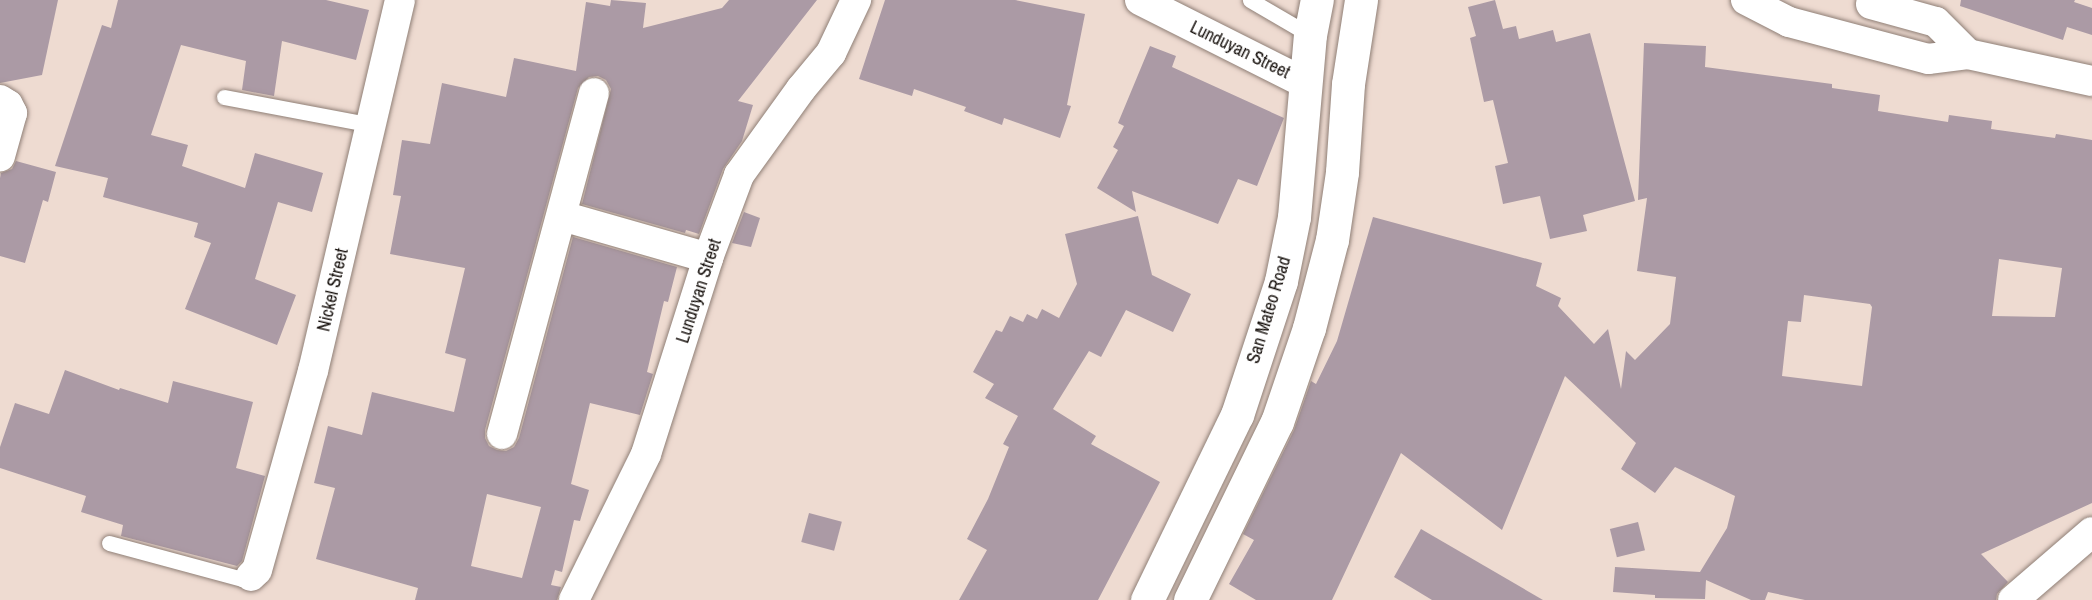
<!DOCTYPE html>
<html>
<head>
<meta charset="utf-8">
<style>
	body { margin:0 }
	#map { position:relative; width:2092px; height:600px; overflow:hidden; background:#eedbd1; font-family:"Archivo Narrow",sans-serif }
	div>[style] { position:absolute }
	.building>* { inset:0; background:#ab9aa5; transform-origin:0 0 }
	.roads { filter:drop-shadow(0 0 2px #8f7f76) drop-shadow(0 0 2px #8f7f76) }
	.service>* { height:15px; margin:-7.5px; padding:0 7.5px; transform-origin:7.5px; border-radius:7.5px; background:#fff }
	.minor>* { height:30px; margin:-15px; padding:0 15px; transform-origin:15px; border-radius:15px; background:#fff }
	.primary>* { height:33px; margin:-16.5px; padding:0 16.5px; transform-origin:16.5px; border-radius:16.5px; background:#fff }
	span { translate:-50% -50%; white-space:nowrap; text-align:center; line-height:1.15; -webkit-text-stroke:6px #fff; paint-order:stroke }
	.street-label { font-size:18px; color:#150f0b }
</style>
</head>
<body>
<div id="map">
	<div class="building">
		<i style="clip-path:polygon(0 0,58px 0,42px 75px,0 83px)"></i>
		<i style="clip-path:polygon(118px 0,326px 0,369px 10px,356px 60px,282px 41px,274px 96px,242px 90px,246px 61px,181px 45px,151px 135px,188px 145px,182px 166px,245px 188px,255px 153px,323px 173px,312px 212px,278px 202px,255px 279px,296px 295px,277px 345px,185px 309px,211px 243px,194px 237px,198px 223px,103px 197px,108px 178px,55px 166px,102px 25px,111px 28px)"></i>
		<i style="clip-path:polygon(evenodd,611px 0,646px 3px,643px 28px,722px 8px,729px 0,817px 0,738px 101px,753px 105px,742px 141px,723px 169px,699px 234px,686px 230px,685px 233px,582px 204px,611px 89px,606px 80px,598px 76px,589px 77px,578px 88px,485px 430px,485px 438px,489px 446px,497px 450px,506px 451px,514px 447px,519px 438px,573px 237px,677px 267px,668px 302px,664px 301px,647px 372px,653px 374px,640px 415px,590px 403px,571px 484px,589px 490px,580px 521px,574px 520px,562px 572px,555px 570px,551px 585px,561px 587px,557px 600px,415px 600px,418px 588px,316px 559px,335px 488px,314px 483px,328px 426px,362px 435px,372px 392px,454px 412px,466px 359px,445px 353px,465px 268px,390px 254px,401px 196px,393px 195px,402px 140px,430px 144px,442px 83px,506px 97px,514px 58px,576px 71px,586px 2px,610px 6px,611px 0,487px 494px,541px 507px,522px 578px,471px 566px,487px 494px)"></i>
		<i style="clip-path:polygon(885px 0,1015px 0,1085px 14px,1067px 105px,1071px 106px,1060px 138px,1004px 118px,1002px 125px,964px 111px,966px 107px,914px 89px,912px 96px,859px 79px)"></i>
		<i style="clip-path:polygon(1495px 0,1503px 29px,1516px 26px,1519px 39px,1553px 30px,1556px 42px,1590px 33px,1635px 201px,1583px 215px,1587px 231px,1550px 239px,1540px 196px,1503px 204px,1495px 166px,1508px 163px,1493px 100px,1484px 102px,1470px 38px,1476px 36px,1468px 7px)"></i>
		<i style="clip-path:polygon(1961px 0,2075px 0,2074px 2px,2092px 8px,2092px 35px,2067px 27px,2063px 40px,1960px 6px)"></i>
		<i style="clip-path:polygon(evenodd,1644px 43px,1706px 46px,1705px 67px,1832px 84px,1832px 88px,1880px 95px,1878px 111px,1948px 122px,1949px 115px,1992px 121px,1991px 129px,2055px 138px,2056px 134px,2092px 140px,2092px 503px,1981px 554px,2008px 582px,1997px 594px,1996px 600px,1805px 600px,1768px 592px,1765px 600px,1751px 600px,1706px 580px,1705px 599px,1655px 598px,1655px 595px,1613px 592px,1615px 567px,1700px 572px,1727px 528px,1735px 496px,1675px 467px,1655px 493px,1621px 469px,1636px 443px,1565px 376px,1502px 530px,1401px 453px,1332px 600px,1256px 600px,1229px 584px,1254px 540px,1243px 534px,1294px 430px,1311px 381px,1316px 384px,1337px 341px,1373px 217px,1542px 263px,1536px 286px,1561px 298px,1558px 306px,1594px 344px,1608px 329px,1621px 389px,1626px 351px,1635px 360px,1670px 324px,1676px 277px,1637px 271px,1647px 198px,1638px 200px,1644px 43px,1999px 259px,2062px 268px,2055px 317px,1992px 316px,1999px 259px,1644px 43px,1804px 295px,1870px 304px,1872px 307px,1862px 386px,1782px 376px,1788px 321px,1801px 322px,1804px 295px)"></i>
		<i style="clip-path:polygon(1150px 46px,1176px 56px,1172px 67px,1284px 118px,1257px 186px,1238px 179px,1218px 224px,1132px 191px,1136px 212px,1097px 188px,1118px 150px,1113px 147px,1124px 126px,1118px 123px)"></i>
		<i style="clip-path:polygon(16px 161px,56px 172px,48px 202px,43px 200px,25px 263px,0 256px,0 178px,1px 173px,12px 169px)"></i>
		<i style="clip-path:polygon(744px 212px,760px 218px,751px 247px,732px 243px)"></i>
		<i style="clip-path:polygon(1138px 216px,1152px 275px,1191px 294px,1173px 332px,1126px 310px,1101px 357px,1089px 351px,1053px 409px,1096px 436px,1091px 444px,1160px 482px,1098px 600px,959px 600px,987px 550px,967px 539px,988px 499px,1009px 447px,1003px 444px,1018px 416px,985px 398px,994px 384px,973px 372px,996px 330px,1002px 332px,1010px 316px,1023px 322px,1027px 314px,1037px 319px,1042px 309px,1059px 318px,1077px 284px,1065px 234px)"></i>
		<i style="clip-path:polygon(65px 370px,119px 390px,120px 388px,168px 403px,173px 381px,253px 402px,236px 468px,265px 476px,242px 561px,237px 566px,121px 536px,123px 525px,81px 512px,86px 496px,0 468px,0 447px,15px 403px,49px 414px)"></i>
		<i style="left:809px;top:513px;width:34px;height:30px;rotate:15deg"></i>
		<i style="left:1638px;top:522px;width:29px;height:29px;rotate:76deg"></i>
		<i style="clip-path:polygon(1421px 529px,1543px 600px,1432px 600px,1394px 577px)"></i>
	</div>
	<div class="roads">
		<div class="service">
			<i style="left:1250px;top:0;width:69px;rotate:30.3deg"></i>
			<i style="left:224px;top:97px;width:151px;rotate:10.7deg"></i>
			<i style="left:109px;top:543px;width:138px;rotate:15.1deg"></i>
			<i style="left:242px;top:579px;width:9px;rotate:-18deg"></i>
		</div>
		<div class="minor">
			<i style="left:1140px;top:0;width:187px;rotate:26.7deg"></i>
			<i style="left:1746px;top:0;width:48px;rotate:27.1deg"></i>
			<i style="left:1789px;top:22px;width:144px;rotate:14.9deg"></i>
			<i style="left:1928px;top:59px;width:40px;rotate:-7.1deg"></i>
			<i style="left:1968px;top:54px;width:127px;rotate:12.3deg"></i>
			<i style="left:1871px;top:4px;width:67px;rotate:15.5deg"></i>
			<i style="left:1936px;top:22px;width:45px;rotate:45deg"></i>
			<i style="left:0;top:100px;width:9px;rotate:32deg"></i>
			<i style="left:8px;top:105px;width:9px;rotate:63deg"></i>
			<i style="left:12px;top:113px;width:45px;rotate:105.6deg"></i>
			<i style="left:562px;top:216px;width:152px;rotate:16deg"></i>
			<i style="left:502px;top:434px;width:353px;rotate:-74.9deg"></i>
			<i style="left:251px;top:576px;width:8px;rotate:-45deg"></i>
			<i style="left:257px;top:570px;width:207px;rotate:-74.3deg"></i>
			<i style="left:313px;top:371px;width:381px;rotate:-76.8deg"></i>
			<i style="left:574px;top:600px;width:163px;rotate:-63.7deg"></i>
			<i style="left:646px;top:454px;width:206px;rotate:-72.4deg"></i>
			<i style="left:708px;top:258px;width:89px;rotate:-69.5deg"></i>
			<i style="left:739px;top:175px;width:106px;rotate:-54.2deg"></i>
			<i style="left:801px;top:89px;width:47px;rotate:-50.2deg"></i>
			<i style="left:831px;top:53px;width:59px;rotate:-64.7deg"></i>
			<i style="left:2013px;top:600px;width:104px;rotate:-40.7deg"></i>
		</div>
		<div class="primary">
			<i style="left:1147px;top:600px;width:206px;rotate:-64.1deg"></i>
			<i style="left:1237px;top:415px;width:141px;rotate:-71.8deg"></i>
			<i style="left:1281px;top:281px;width:65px;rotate:-78.5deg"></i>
			<i style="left:1294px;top:217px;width:183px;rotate:-85deg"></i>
			<i style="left:1310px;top:35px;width:36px;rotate:-79deg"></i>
			<i style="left:1190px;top:600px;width:198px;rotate:-64deg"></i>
			<i style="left:1277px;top:422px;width:99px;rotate:-71.2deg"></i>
			<i style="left:1309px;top:328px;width:91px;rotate:-75.4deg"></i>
			<i style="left:1332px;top:240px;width:69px;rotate:-81.6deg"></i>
			<i style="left:1342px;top:172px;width:88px;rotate:-86.1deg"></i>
			<i style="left:1348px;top:84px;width:85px;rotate:-81.2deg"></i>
		</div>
	</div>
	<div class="street-label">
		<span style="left:1240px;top:50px;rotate:26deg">Lunduyan Street</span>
		<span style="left:333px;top:290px;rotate:-77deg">Nickel Street</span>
		<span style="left:699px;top:291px;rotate:-72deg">Lunduyan Street</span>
		<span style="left:1269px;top:310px;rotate:-73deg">San Mateo Road</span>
	</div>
</div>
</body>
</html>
